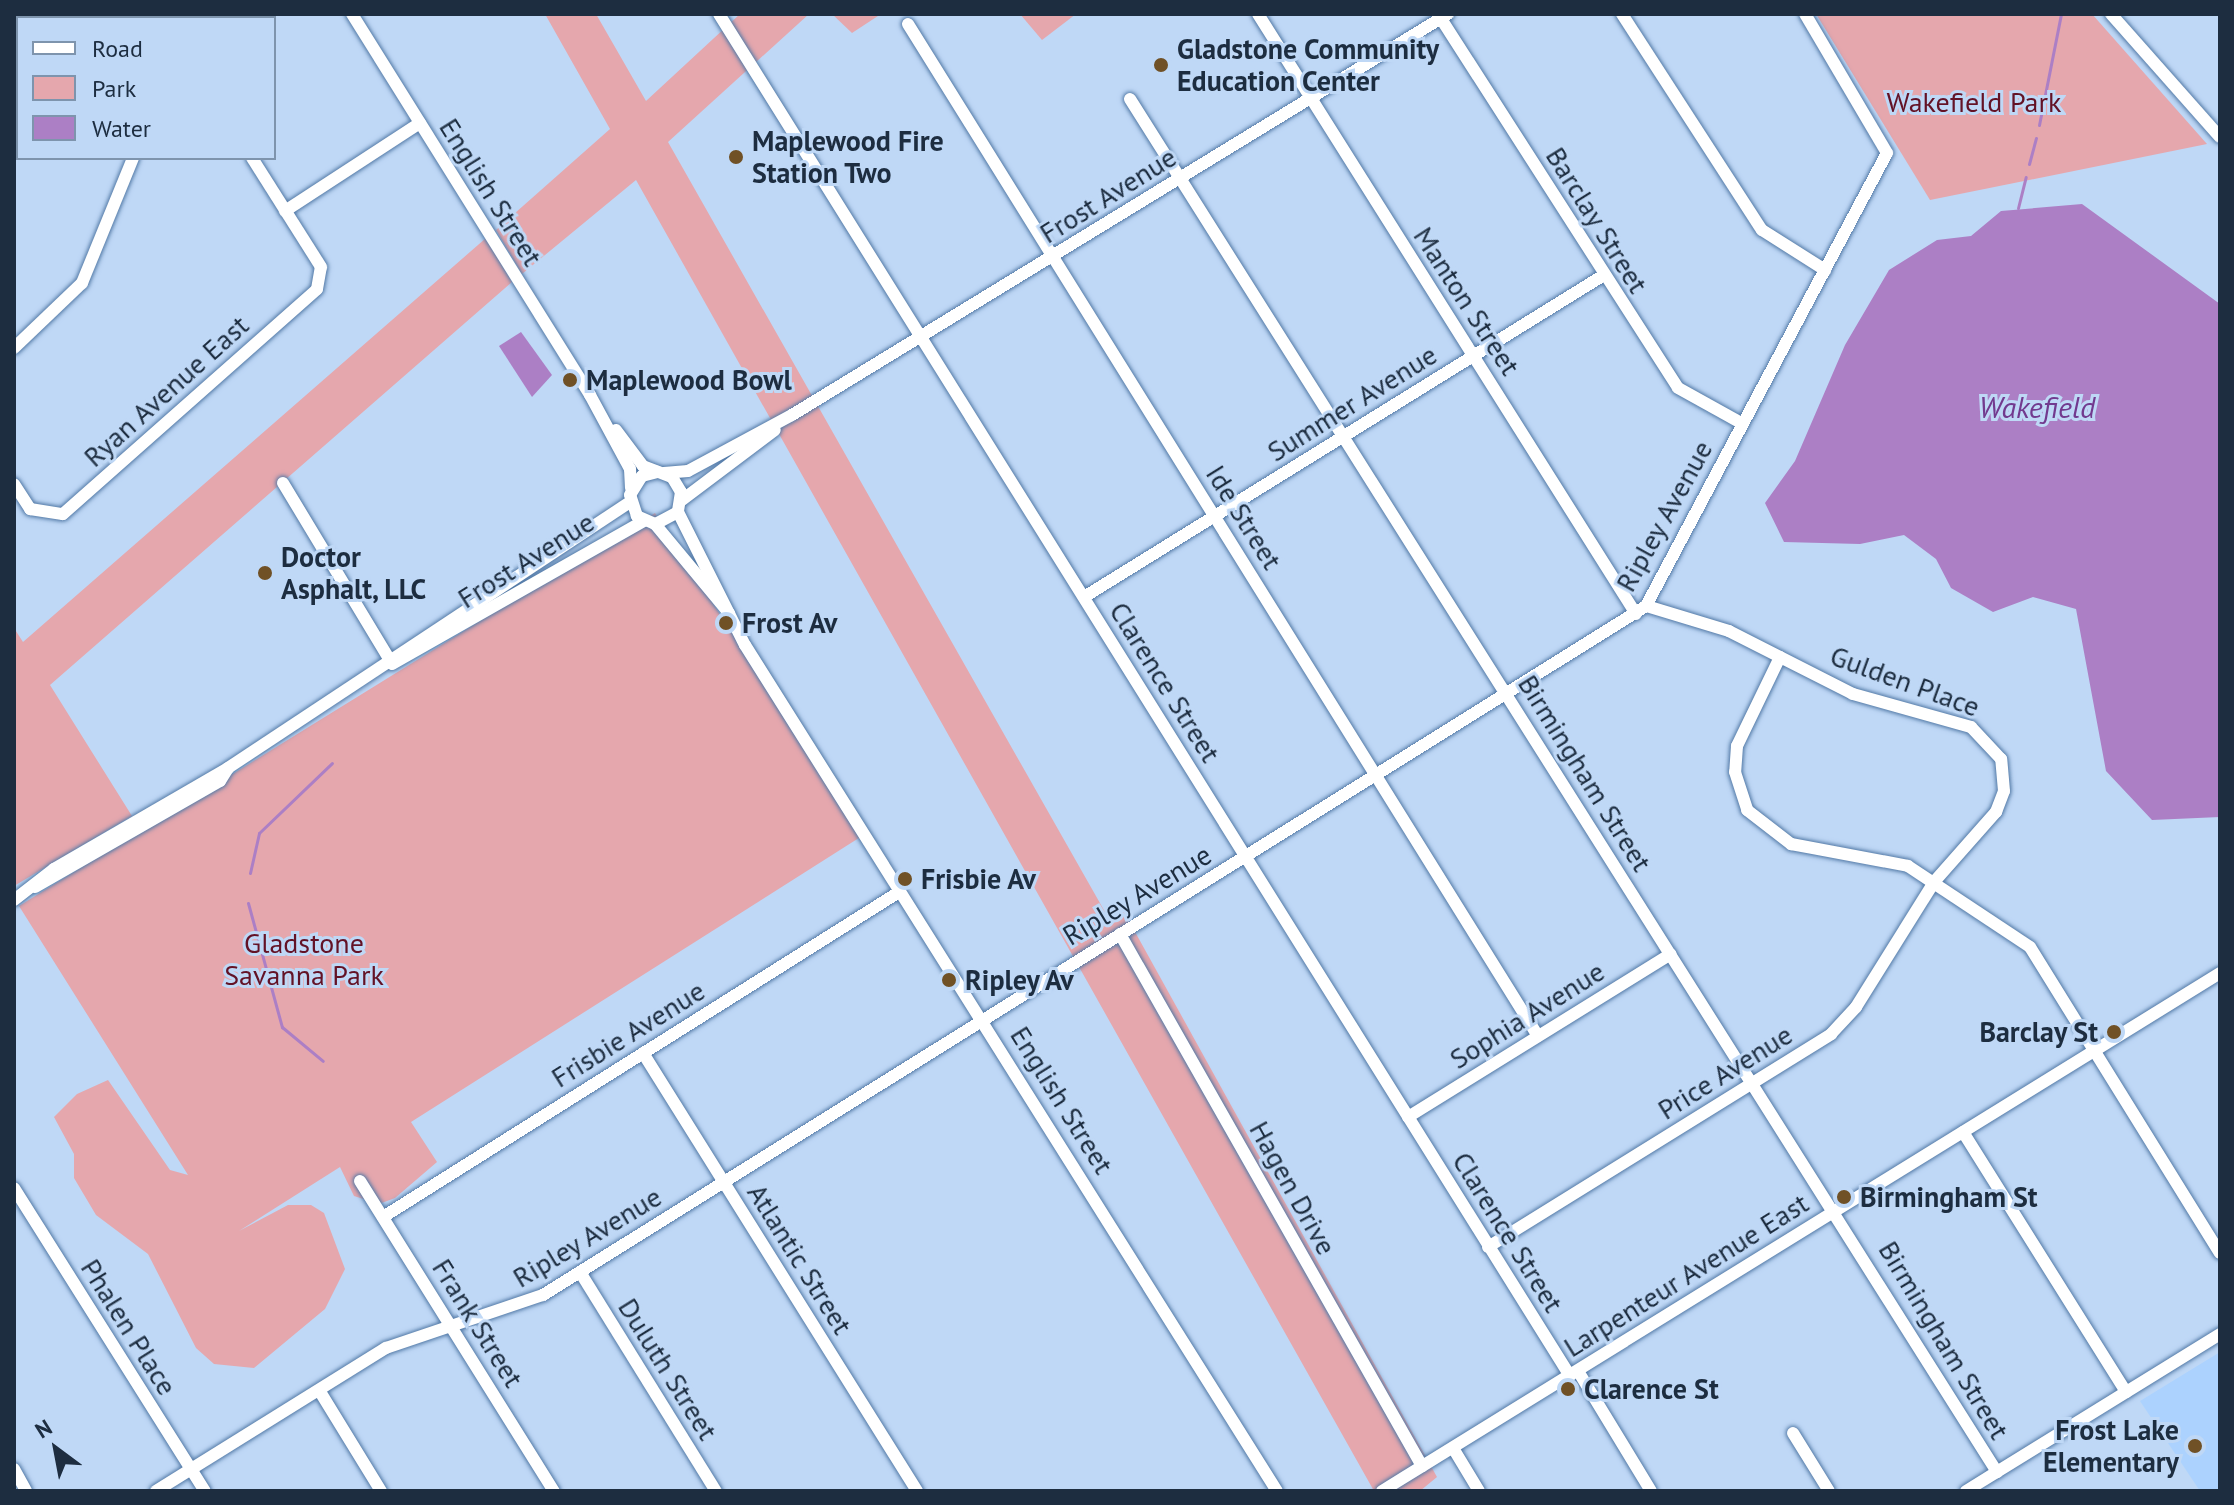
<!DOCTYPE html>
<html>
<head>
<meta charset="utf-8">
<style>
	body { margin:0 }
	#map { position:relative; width:2234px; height:1505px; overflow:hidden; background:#bfd8f6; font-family:"PT Sans",sans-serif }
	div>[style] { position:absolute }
	.built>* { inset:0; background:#acd2fe }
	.green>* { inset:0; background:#e5a7ad }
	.water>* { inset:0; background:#ac7fc5 }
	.stream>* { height:3px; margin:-1.5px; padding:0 1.5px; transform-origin:1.5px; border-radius:1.5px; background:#ac7fc5 }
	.roads { filter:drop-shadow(0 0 2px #5279a6) drop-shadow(0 0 2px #5279a6) }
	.minor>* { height:12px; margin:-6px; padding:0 6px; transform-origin:6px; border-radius:6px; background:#fff }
	.dots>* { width:22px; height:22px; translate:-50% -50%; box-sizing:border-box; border:4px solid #bfd8f6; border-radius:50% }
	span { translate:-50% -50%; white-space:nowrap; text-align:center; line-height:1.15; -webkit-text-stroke:6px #bfd8f6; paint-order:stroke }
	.poi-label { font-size:28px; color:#1d2d40; font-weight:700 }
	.left { translate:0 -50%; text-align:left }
	.right { translate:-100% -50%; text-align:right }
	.park-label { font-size:28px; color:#631226 }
	.street-label { font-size:28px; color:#1d2d40 }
	.water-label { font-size:30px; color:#723a8f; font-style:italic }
	.frame { position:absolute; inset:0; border:16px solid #1d2d40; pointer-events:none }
	.legend { position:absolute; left:16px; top:16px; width:260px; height:144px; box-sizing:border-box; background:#bfd8f6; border:2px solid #7e94ad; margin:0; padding:10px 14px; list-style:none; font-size:24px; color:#1d2d40 }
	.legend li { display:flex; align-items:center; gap:16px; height:40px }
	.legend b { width:40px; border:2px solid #7e94ad }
	.north { position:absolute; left:16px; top:1409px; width:80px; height:80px; -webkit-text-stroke:6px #bfd8f6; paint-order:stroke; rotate:328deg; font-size:22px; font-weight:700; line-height:32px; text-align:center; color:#1d2d40 }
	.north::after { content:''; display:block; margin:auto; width:28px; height:36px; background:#1d2d40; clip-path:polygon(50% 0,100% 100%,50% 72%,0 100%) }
</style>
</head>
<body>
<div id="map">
	<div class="built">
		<i style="clip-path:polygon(2220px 1352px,2220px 1491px,2200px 1491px,2140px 1401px)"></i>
	</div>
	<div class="green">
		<i style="clip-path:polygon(545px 14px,596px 14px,646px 101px,740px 14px,809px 14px,668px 142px,1109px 919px,1124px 912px,1437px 1477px,1420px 1491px,1374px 1491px,636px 180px,522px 274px,496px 230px,610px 129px)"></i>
		<i style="clip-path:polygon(832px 14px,881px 14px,852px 33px)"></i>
		<i style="clip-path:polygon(1020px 14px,1076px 14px,1042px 40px)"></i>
		<i style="clip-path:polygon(1816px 14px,2092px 14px,2207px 144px,1930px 200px)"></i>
		<i style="clip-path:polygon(486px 238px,512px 282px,50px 685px,132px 816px,14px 886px,14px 628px,23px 642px)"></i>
		<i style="clip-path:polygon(655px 513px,862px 836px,411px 1122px,437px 1162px,395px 1198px,379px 1204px,354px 1196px,340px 1167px,239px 1231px,288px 1205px,311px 1205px,324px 1213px,345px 1269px,325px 1309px,254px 1368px,214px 1364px,196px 1348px,148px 1254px,96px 1215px,74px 1178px,74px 1154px,54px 1117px,77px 1094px,108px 1080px,170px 1170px,188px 1175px,19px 906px)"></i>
	</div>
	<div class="water">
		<i style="clip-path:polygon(2082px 204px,2220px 304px,2220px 817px,2152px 820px,2106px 771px,2076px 609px,2033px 597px,1993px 612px,1951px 588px,1936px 559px,1904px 535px,1860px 544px,1784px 542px,1765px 503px,1795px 461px,1845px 345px,1889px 270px,1937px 240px,1971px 236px,2001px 211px)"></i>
		<i style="clip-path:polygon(521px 332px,552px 375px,532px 397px,499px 346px)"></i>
	</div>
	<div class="stream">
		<i style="left:2039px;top:125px;width:113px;rotate:-78.8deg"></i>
		<i style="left:2029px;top:164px;width:27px;rotate:-75deg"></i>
		<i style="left:2018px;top:208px;width:32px;rotate:-76deg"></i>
		<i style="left:250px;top:873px;width:41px;rotate:-77.3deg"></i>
		<i style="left:259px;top:833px;width:101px;rotate:-43.8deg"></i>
		<i style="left:248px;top:903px;width:129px;rotate:74.7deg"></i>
		<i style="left:282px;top:1027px;width:53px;rotate:39.7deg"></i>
	</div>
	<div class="roads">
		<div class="minor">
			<i style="left:162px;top:14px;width:4px;rotate:63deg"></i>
			<i style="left:352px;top:14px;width:449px;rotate:58deg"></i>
			<i style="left:590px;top:395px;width:84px;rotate:61.6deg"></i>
			<i style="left:630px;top:469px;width:19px;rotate:87deg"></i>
			<i style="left:719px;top:14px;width:1606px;rotate:58deg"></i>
			<i style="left:1258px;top:14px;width:709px;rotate:57.79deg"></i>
			<i style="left:1438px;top:14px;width:444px;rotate:57.3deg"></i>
			<i style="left:1678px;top:388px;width:74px;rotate:29deg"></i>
			<i style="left:1622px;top:14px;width:257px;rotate:57.1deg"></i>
			<i style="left:1762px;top:230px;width:75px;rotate:32.4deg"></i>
			<i style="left:2111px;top:14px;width:164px;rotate:48.5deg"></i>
			<i style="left:25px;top:18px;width:5px;rotate:-53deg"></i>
			<i style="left:908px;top:24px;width:1192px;rotate:58.1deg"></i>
			<i style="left:14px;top:37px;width:9px;rotate:-63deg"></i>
			<i style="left:1130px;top:99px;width:1624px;rotate:57.73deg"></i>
			<i style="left:285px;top:211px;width:161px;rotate:-33.1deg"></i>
			<i style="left:14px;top:348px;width:94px;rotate:-43.7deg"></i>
			<i style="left:82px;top:283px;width:135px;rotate:-67.8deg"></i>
			<i style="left:616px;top:430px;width:45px;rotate:53.1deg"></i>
			<i style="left:643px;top:466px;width:31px;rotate:21deg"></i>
			<i style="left:672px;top:477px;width:17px;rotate:59deg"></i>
			<i style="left:681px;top:492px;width:20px;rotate:99deg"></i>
			<i style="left:678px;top:512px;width:26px;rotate:152deg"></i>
			<i style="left:655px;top:524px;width:20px;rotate:-156deg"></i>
			<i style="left:637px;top:516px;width:22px;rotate:-108deg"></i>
			<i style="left:630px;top:495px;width:22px;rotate:-58deg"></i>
			<i style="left:642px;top:476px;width:16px;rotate:-15deg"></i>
			<i style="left:664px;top:473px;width:24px;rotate:-5deg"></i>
			<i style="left:688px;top:471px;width:118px;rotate:-28.3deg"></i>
			<i style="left:792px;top:415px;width:769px;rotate:-31.44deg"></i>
			<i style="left:283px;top:483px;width:211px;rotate:58.9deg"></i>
			<i style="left:14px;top:484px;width:30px;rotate:57deg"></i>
			<i style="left:30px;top:509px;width:33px;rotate:9deg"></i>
			<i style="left:63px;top:514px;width:339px;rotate:-41.5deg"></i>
			<i style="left:317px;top:289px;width:22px;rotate:-80deg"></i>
			<i style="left:321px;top:267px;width:129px;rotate:-122.3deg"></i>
			<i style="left:682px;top:500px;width:116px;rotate:-37deg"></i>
			<i style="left:678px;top:512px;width:149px;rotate:63.3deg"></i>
			<i style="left:745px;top:645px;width:999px;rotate:57.84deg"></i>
			<i style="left:655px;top:524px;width:116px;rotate:50.3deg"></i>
			<i style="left:1084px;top:597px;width:612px;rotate:-31.77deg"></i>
			<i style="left:1780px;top:657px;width:99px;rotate:115.8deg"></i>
			<i style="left:1737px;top:746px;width:26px;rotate:94deg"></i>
			<i style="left:1735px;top:772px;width:40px;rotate:72deg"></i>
			<i style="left:1747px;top:810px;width:56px;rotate:37.7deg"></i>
			<i style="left:1791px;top:844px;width:119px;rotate:10.6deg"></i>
			<i style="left:1908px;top:866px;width:146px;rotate:33.6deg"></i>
			<i style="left:2030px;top:947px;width:360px;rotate:58.2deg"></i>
			<i style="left:392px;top:664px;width:290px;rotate:-29.6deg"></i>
			<i style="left:35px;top:887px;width:213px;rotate:-29.8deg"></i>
			<i style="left:220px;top:781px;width:15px;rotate:-58deg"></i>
			<i style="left:228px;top:768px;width:482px;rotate:-33.5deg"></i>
			<i style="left:14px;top:900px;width:51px;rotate:-37.8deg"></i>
			<i style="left:54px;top:869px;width:201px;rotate:-30.1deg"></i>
			<i style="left:1120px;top:934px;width:612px;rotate:60.42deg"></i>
			<i style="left:643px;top:1053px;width:517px;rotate:57.97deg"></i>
			<i style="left:1408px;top:1117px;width:309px;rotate:-31.8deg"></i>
			<i style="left:1963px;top:1132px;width:307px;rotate:57.9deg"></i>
			<i style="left:360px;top:1181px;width:366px;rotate:58deg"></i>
			<i style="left:14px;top:1188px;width:358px;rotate:57.8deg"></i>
			<i style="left:383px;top:1217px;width:610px;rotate:-32.2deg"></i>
			<i style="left:1488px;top:1247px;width:404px;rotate:-31.8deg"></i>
			<i style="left:1831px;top:1034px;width:37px;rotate:-47deg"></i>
			<i style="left:1856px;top:1007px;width:147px;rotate:-58deg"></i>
			<i style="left:1934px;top:882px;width:94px;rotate:-48.5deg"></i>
			<i style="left:1996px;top:812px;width:22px;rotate:-69deg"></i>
			<i style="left:2004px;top:791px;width:32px;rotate:-95deg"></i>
			<i style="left:2001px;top:759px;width:44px;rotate:-133.2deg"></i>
			<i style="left:1971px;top:727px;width:123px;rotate:-164.4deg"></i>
			<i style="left:1853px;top:694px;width:139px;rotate:-153.1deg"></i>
			<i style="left:1729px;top:631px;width:87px;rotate:-163.2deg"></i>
			<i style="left:580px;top:1272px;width:258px;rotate:58.2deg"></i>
			<i style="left:1578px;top:1371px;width:140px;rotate:58.7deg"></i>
			<i style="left:319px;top:1390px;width:119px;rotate:58.5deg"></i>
			<i style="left:1793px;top:1433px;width:68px;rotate:58.2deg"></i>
			<i style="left:1453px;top:1448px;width:50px;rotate:58.8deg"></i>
			<i style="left:14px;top:1469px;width:25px;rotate:61deg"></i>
			<i style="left:156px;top:1491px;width:271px;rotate:-31.9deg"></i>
			<i style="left:386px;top:1348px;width:166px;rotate:-18.7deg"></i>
			<i style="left:543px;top:1295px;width:1301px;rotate:-31.99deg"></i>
			<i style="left:1646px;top:606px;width:513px;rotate:-61.99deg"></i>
			<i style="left:1887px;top:153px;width:161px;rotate:-120.5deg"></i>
			<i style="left:1382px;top:1491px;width:985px;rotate:-31.72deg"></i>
			<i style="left:1966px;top:1491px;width:299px;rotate:-31.7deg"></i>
		</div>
	</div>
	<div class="dots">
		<i style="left:1161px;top:65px;background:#705126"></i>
		<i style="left:736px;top:157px;background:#705126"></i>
		<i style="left:570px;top:380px;background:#705126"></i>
		<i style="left:265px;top:573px;background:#705126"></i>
		<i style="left:726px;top:623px;background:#705126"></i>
		<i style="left:905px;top:879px;background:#705126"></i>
		<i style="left:949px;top:980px;background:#705126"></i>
		<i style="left:2114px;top:1032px;background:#705126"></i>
		<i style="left:1844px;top:1197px;background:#705126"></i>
		<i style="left:1568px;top:1389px;background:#705126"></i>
		<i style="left:2195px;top:1446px;background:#705126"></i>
	</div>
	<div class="poi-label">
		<span class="left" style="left:1177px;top:65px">Gladstone Community<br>Education Center</span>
		<span class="left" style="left:752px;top:157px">Maplewood Fire<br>Station Two</span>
		<span class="left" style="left:586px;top:380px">Maplewood Bowl</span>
		<span class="left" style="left:281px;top:573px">Doctor<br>Asphalt, LLC</span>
		<span class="left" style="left:742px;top:623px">Frost Av</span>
		<span class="left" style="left:921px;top:879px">Frisbie Av</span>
		<span class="left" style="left:965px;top:980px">Ripley Av</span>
		<span class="right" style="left:2098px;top:1032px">Barclay St</span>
		<span class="left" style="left:1860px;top:1197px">Birmingham St</span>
		<span class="left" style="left:1584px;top:1389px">Clarence St</span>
		<span class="right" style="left:2179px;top:1446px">Frost Lake<br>Elementary</span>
	</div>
	<div class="park-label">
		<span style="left:1974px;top:102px">Wakefield Park</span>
		<span style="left:304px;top:959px">Gladstone<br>Savanna Park</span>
	</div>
	<div class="street-label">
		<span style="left:491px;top:192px;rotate:58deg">English Street</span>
		<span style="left:1108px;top:195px;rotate:-32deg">Frost Avenue</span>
		<span style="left:1597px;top:220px;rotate:58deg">Barclay Street</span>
		<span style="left:1467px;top:301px;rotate:57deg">Manton Street</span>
		<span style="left:166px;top:391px;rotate:-42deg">Ryan Avenue East</span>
		<span style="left:1352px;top:403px;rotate:-32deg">Summer Avenue</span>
		<span style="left:1664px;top:516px;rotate:-61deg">Ripley Avenue</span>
		<span style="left:1244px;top:517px;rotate:58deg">Ide Street</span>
		<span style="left:526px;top:560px;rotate:-32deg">Frost Avenue</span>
		<span style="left:1905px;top:681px;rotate:20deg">Gulden Place</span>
		<span style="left:1165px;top:682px;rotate:58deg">Clarence Street</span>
		<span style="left:1585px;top:773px;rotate:58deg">Birmingham Street</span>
		<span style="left:1137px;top:895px;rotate:-31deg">Ripley Avenue</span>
		<span style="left:1527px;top:1015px;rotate:-32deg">Sophia Avenue</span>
		<span style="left:628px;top:1034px;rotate:-32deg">Frisbie Avenue</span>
		<span style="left:1725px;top:1072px;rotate:-32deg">Price Avenue</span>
		<span style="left:1062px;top:1100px;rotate:58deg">English Street</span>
		<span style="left:1293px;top:1188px;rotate:61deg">Hagen Drive</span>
		<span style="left:1508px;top:1232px;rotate:58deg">Clarence Street</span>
		<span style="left:587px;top:1237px;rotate:-31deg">Ripley Avenue</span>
		<span style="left:800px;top:1259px;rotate:58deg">Atlantic Street</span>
		<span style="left:1686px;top:1275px;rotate:-32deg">Larpenteur Avenue East</span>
		<span style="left:478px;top:1323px;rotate:58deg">Frank Street</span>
		<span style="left:129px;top:1327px;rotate:58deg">Phalen Place</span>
		<span style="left:1944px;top:1340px;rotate:59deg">Birmingham Street</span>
		<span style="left:668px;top:1369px;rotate:58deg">Duluth Street</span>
	</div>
	<div class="water-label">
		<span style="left:2037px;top:407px">Wakefield</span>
	</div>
	<div class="frame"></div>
	<ul class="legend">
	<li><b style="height:10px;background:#fff"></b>Road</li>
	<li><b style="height:22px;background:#e5a7ad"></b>Park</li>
	<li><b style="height:22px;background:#ac7fc5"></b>Water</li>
	</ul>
	<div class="north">N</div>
</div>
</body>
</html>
